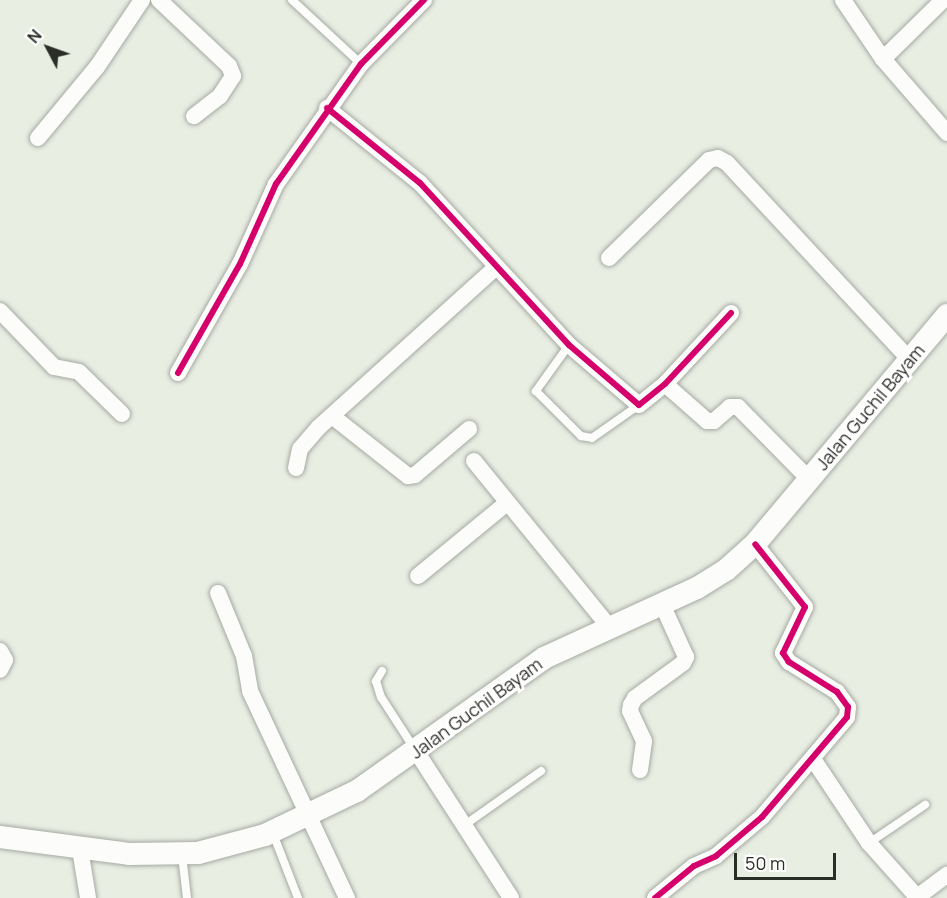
<!DOCTYPE html>
<html>
<head>
<meta charset="utf-8">
<style>
	body { margin:0 }
	#map { position:relative; width:947px; height:898px; overflow:hidden; background:#e9eee3; font-family:Manrope,sans-serif }
	div>[style] { position:absolute }
	.roads { filter:drop-shadow(0 0 2px #a6aaa2) drop-shadow(0 0 2px #a6aaa2) }
	.lane>* { height:8px; margin:-4px; padding:0 4px; transform-origin:4px; border-radius:4px; background:#fcfcfb }
	.street>* { height:16px; margin:-8px; padding:0 8px; transform-origin:8px; border-radius:8px; background:#fcfcfb }
	.secondary>* { height:22px; margin:-11px; padding:0 11px; transform-origin:11px; border-radius:11px; background:#fcfcfb }
	.cycleway>* { height:6px; margin:-3px; padding:0 3px; transform-origin:3px; border-radius:3px; background:#d6006c }
	span { translate:-50% -50%; white-space:nowrap; text-align:center; line-height:1.15; -webkit-text-stroke:6px #fff; paint-order:stroke }
	.street-label { font-size:18px; color:#2b2e27 }
	.north { position:absolute; left:18px; top:18px; width:60px; height:60px; -webkit-text-stroke:4px #fff; paint-order:stroke; rotate:311deg; font-size:16px; font-weight:700; line-height:24px; text-align:center; color:#2b2e27 }
	.north::after { content:''; display:block; margin:auto; width:21px; height:27px; background:#2b2e27; clip-path:polygon(50% 0,100% 100%,50% 72%,0 100%) }
	.scale { position:absolute; left:734px; top:853px; width:102px; height:27px; box-sizing:border-box; border:3px solid #2b2e27; border-top:0; padding-left:8px; font-size:18px; line-height:21px; white-space:nowrap; color:#2b2e27; -webkit-text-stroke:4px #fff; paint-order:stroke }
</style>
</head>
<body>
<div id="map">
	<div class="roads">
		<div class="lane">
			<i style="left:292px;top:0;width:94px;rotate:42.8deg"></i>
			<i style="left:569px;top:345px;width:57px;rotate:125.7deg"></i>
			<i style="left:536px;top:391px;width:64px;rotate:45deg"></i>
			<i style="left:581px;top:436px;width:11px;rotate:10deg"></i>
			<i style="left:592px;top:438px;width:57px;rotate:-35.1deg"></i>
			<i style="left:382px;top:671px;width:12px;rotate:121deg"></i>
			<i style="left:376px;top:681px;width:17px;rotate:73deg"></i>
			<i style="left:381px;top:697px;width:61px;rotate:57.1deg"></i>
			<i style="left:466px;top:824px;width:92px;rotate:-35.2deg"></i>
			<i style="left:272px;top:831px;width:72px;rotate:68.8deg"></i>
			<i style="left:869px;top:843px;width:68px;rotate:-34.2deg"></i>
			<i style="left:182px;top:855px;width:43px;rotate:83.4deg"></i>
		</div>
		<div class="street">
			<i style="left:159px;top:0;width:96px;rotate:43.3deg"></i>
			<i style="left:229px;top:66px;width:11px;rotate:68deg"></i>
			<i style="left:233px;top:76px;width:24px;rotate:123deg"></i>
			<i style="left:220px;top:96px;width:33px;rotate:142deg"></i>
			<i style="left:843px;top:0;width:71px;rotate:55.9deg"></i>
			<i style="left:883px;top:59px;width:98px;rotate:49.1deg"></i>
			<i style="left:883px;top:59px;width:84px;rotate:-44.5deg"></i>
			<i style="left:327px;top:108px;width:119px;rotate:38.9deg"></i>
			<i style="left:420px;top:183px;width:220px;rotate:47.4deg"></i>
			<i style="left:569px;top:345px;width:92px;rotate:40.6deg"></i>
			<i style="left:639px;top:405px;width:33px;rotate:-39deg"></i>
			<i style="left:665px;top:384px;width:97px;rotate:-47.1deg"></i>
			<i style="left:38px;top:138px;width:92px;rotate:-50.3deg"></i>
			<i style="left:97px;top:67px;width:81px;rotate:-56.1deg"></i>
			<i style="left:609px;top:258px;width:140px;rotate:-44.4deg"></i>
			<i style="left:709px;top:160px;width:9px;rotate:-13deg"></i>
			<i style="left:718px;top:158px;width:10px;rotate:29deg"></i>
			<i style="left:727px;top:163px;width:267px;rotate:47.1deg"></i>
			<i style="left:0;top:311px;width:78px;rotate:46deg"></i>
			<i style="left:54px;top:367px;width:25px;rotate:11deg"></i>
			<i style="left:79px;top:372px;width:60px;rotate:44.3deg"></i>
			<i style="left:178px;top:373px;width:125px;rotate:-60.4deg"></i>
			<i style="left:240px;top:264px;width:88px;rotate:-65.8deg"></i>
			<i style="left:276px;top:184px;width:147px;rotate:-54.7deg"></i>
			<i style="left:361px;top:64px;width:90px;rotate:-45.5deg"></i>
			<i style="left:665px;top:384px;width:56px;rotate:41.4deg"></i>
			<i style="left:707px;top:421px;width:7px"></i>
			<i style="left:714px;top:421px;width:21px;rotate:-41deg"></i>
			<i style="left:730px;top:407px;width:8px"></i>
			<i style="left:738px;top:407px;width:103px;rotate:45.4deg"></i>
			<i style="left:332px;top:416px;width:97px;rotate:38.3deg"></i>
			<i style="left:408px;top:476px;width:7px;rotate:-8deg"></i>
			<i style="left:415px;top:475px;width:71px;rotate:-40.4deg"></i>
			<i style="left:474px;top:461px;width:215px;rotate:50.8deg"></i>
			<i style="left:296px;top:468px;width:19px;rotate:-78deg"></i>
			<i style="left:300px;top:449px;width:28px;rotate:-49deg"></i>
			<i style="left:318px;top:428px;width:240px;rotate:-42.1deg"></i>
			<i style="left:418px;top:576px;width:115px;rotate:-39.4deg"></i>
			<i style="left:218px;top:593px;width:68px;rotate:67.6deg"></i>
			<i style="left:244px;top:656px;width:36px;rotate:80deg"></i>
			<i style="left:250px;top:691px;width:229px;rotate:64.9deg"></i>
			<i style="left:0;top:651px;width:10px;rotate:61deg"></i>
			<i style="left:5px;top:660px;width:11px;rotate:117deg"></i>
			<i style="left:416px;top:751px;width:175px;rotate:57.1deg"></i>
			<i style="left:813px;top:759px;width:101px;rotate:56.3deg"></i>
			<i style="left:869px;top:843px;width:74px;rotate:48.3deg"></i>
			<i style="left:640px;top:770px;width:29px;rotate:-82deg"></i>
			<i style="left:644px;top:741px;width:33px;rotate:-115deg"></i>
			<i style="left:630px;top:711px;width:6px;rotate:-81deg"></i>
			<i style="left:631px;top:705px;width:8px;rotate:-60deg"></i>
			<i style="left:635px;top:698px;width:59px;rotate:-36.1deg"></i>
			<i style="left:683px;top:663px;width:7px;rotate:-63deg"></i>
			<i style="left:686px;top:657px;width:58px;rotate:-114.4deg"></i>
			<i style="left:80px;top:849px;width:50px;rotate:80.7deg"></i>
			<i style="left:655px;top:898px;width:50px;rotate:-39.4deg"></i>
			<i style="left:694px;top:866px;width:24px;rotate:-24deg"></i>
			<i style="left:716px;top:856px;width:60px;rotate:-40.3deg"></i>
			<i style="left:762px;top:817px;width:131px;rotate:-49.6deg"></i>
			<i style="left:847px;top:717px;width:10px;rotate:-84deg"></i>
			<i style="left:848px;top:707px;width:19px;rotate:-126deg"></i>
			<i style="left:837px;top:692px;width:57px;rotate:-148deg"></i>
			<i style="left:789px;top:662px;width:11px;rotate:-124deg"></i>
			<i style="left:783px;top:653px;width:51px;rotate:-64.4deg"></i>
			<i style="left:805px;top:607px;width:80px;rotate:-128.4deg"></i>
			<i style="left:916px;top:898px;width:39px;rotate:-37deg"></i>
		</div>
		<div class="secondary">
			<i style="left:0;top:837px;width:130px;rotate:7.5deg"></i>
			<i style="left:129px;top:854px;width:69px;rotate:-0.8deg"></i>
			<i style="left:198px;top:853px;width:69px;rotate:-15deg"></i>
			<i style="left:265px;top:835px;width:102px;rotate:-25.6deg"></i>
			<i style="left:357px;top:791px;width:229px;rotate:-35.4deg"></i>
			<i style="left:544px;top:658px;width:168px;rotate:-24.6deg"></i>
			<i style="left:697px;top:588px;width:34px;rotate:-32deg"></i>
			<i style="left:726px;top:570px;width:39px;rotate:-42deg"></i>
			<i style="left:755px;top:544px;width:299px;rotate:-50deg"></i>
		</div>
	</div>
	<div class="cycleway">
		<i style="left:327px;top:108px;width:119px;rotate:38.9deg"></i>
		<i style="left:420px;top:183px;width:220px;rotate:47.4deg"></i>
		<i style="left:569px;top:345px;width:92px;rotate:40.6deg"></i>
		<i style="left:639px;top:405px;width:33px;rotate:-39deg"></i>
		<i style="left:665px;top:384px;width:97px;rotate:-47.1deg"></i>
		<i style="left:178px;top:373px;width:125px;rotate:-60.4deg"></i>
		<i style="left:240px;top:264px;width:88px;rotate:-65.8deg"></i>
		<i style="left:276px;top:184px;width:147px;rotate:-54.7deg"></i>
		<i style="left:361px;top:64px;width:90px;rotate:-45.5deg"></i>
		<i style="left:655px;top:898px;width:50px;rotate:-39.4deg"></i>
		<i style="left:694px;top:866px;width:24px;rotate:-24deg"></i>
		<i style="left:716px;top:856px;width:60px;rotate:-40.3deg"></i>
		<i style="left:762px;top:817px;width:131px;rotate:-49.6deg"></i>
		<i style="left:847px;top:717px;width:10px;rotate:-84deg"></i>
		<i style="left:848px;top:707px;width:19px;rotate:-126deg"></i>
		<i style="left:837px;top:692px;width:57px;rotate:-148deg"></i>
		<i style="left:789px;top:662px;width:11px;rotate:-124deg"></i>
		<i style="left:783px;top:653px;width:51px;rotate:-64.4deg"></i>
		<i style="left:805px;top:607px;width:80px;rotate:-128.4deg"></i>
	</div>
	<div class="street-label">
		<span style="left:870px;top:407px;rotate:-50deg">Jalan Guchil Bayam</span>
		<span style="left:476px;top:708px;rotate:-36deg">Jalan Guchil Bayam</span>
	</div>
	<div class="north">N</div>
	<div class="scale">50 m</div>
</div>
</body>
</html>
